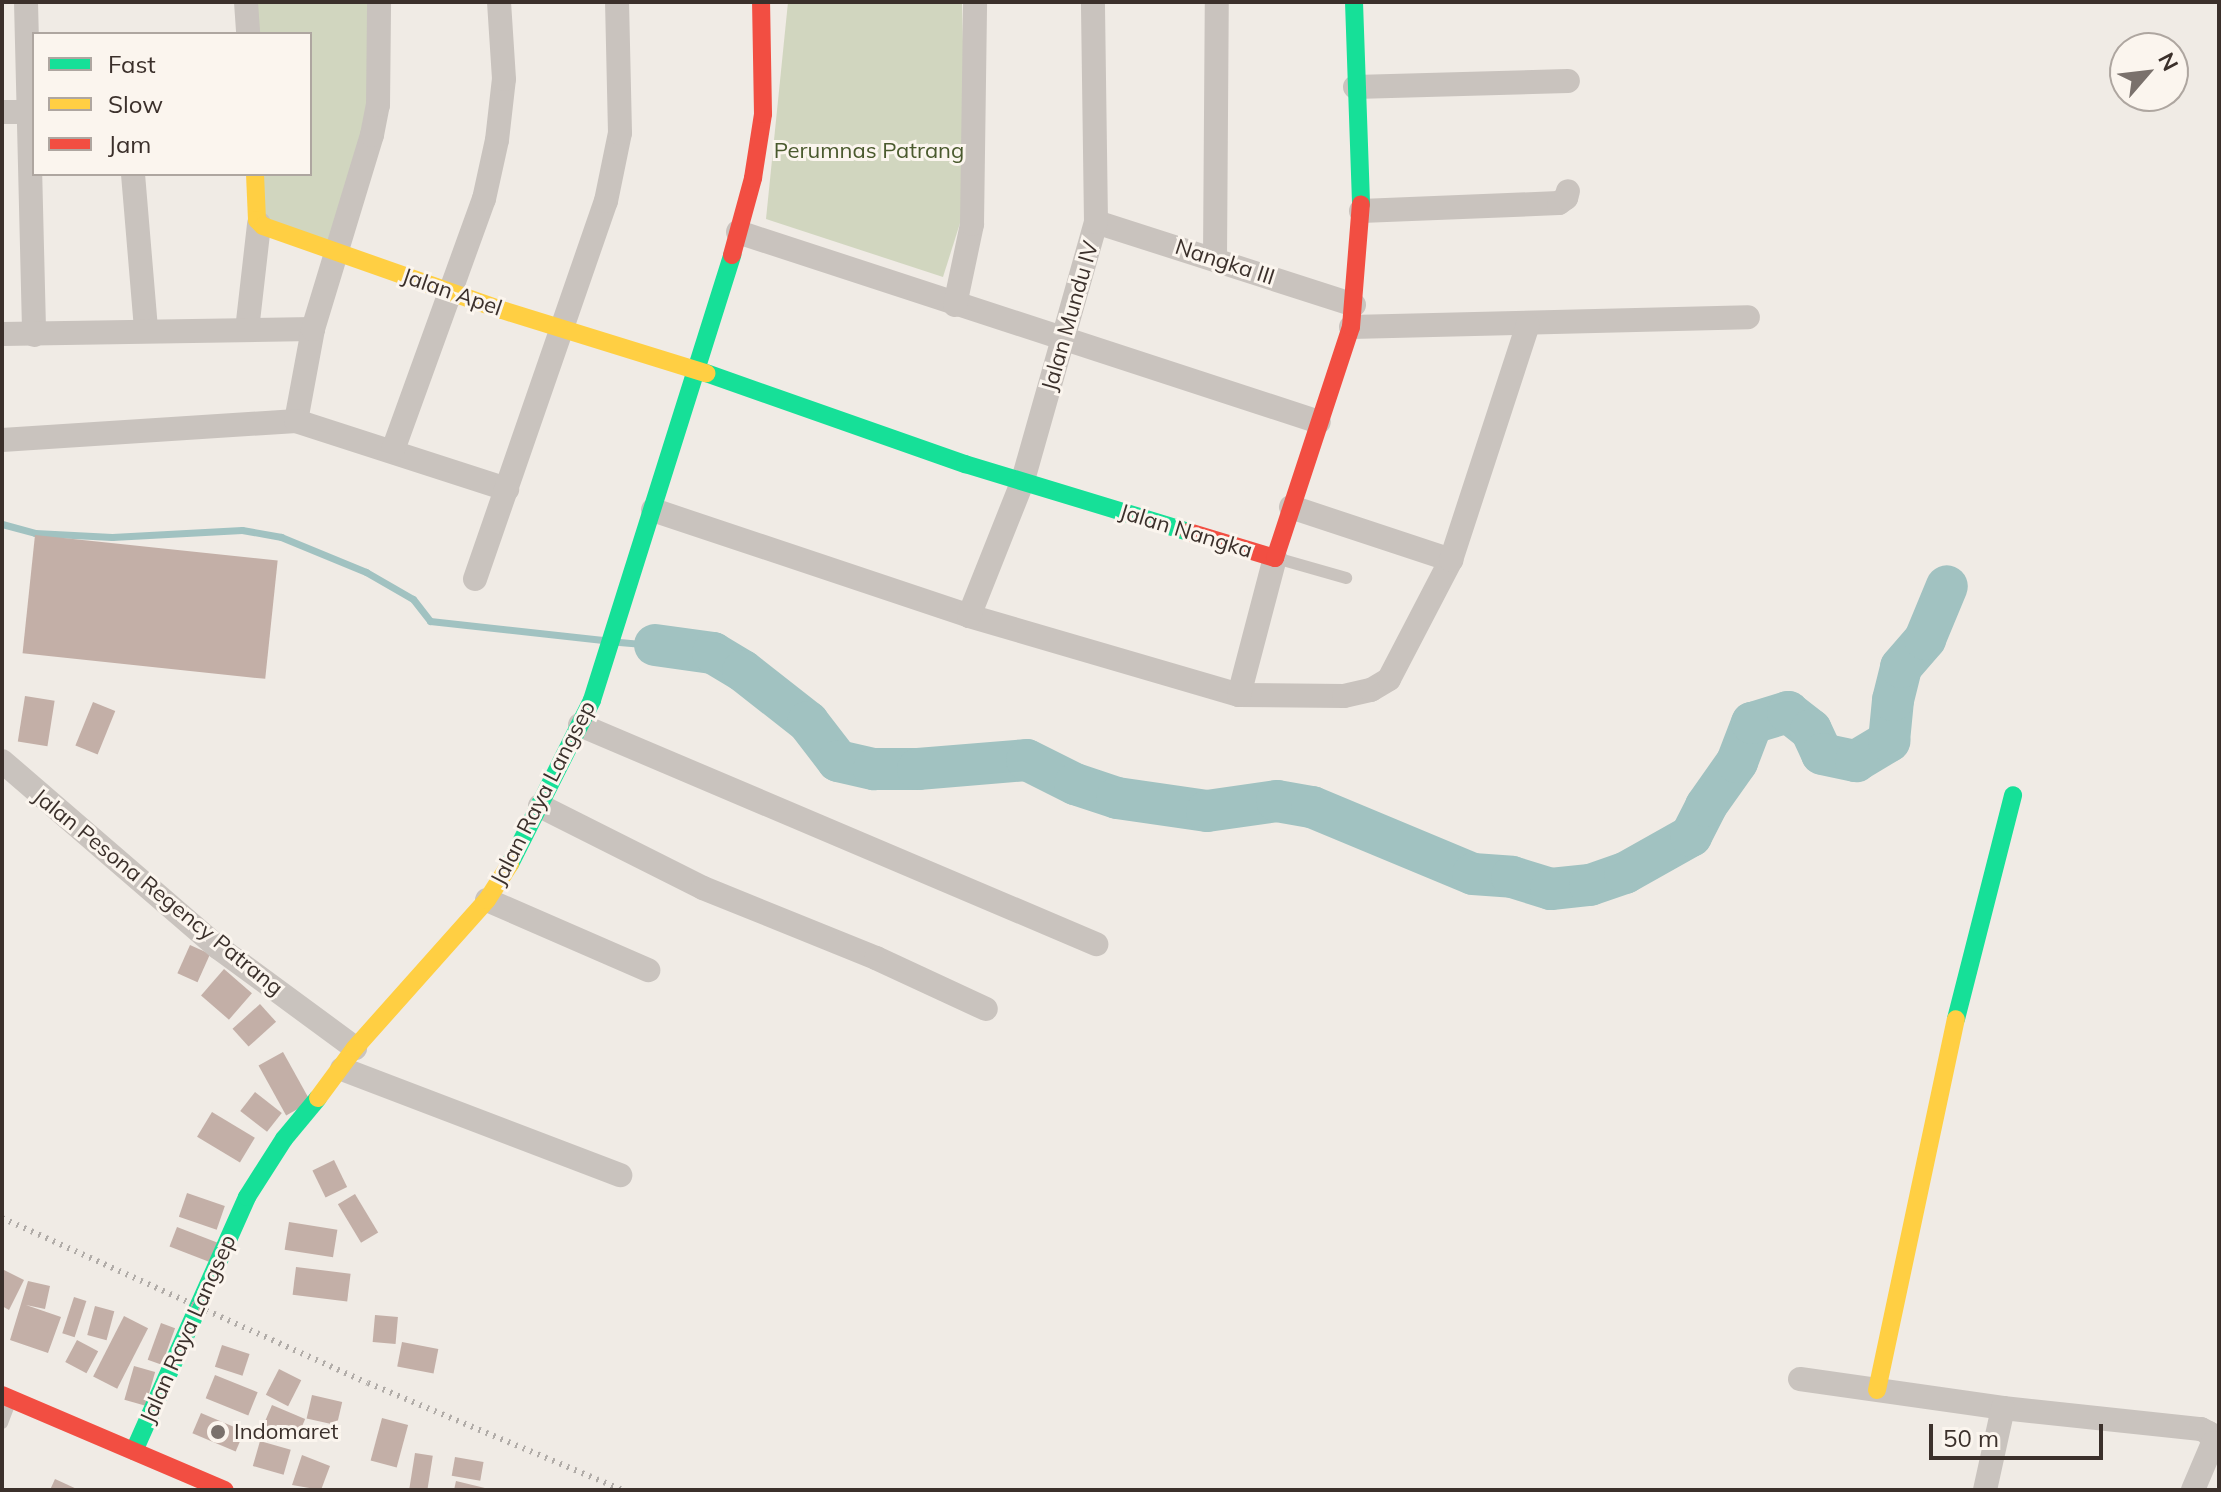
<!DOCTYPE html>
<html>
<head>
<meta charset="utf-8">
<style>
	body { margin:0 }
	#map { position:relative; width:2221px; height:1492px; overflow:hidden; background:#f0ebe5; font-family:Mulish,sans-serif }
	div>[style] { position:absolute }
	.green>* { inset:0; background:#d1d6bf }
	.stream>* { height:7px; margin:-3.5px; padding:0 3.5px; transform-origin:3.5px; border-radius:3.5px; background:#a1c2c1 }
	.river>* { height:42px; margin:-21px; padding:0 21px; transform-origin:21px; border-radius:21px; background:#a1c2c1 }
	.building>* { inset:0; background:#c3afa7; transform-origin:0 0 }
	.lane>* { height:12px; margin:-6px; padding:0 6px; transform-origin:6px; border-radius:6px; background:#c9c3be }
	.street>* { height:24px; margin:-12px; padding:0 12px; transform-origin:12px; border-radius:12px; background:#c9c3be }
	.fast>* { height:18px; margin:-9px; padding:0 9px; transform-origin:9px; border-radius:9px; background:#16e098 }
	.slow>* { height:18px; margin:-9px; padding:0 9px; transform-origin:9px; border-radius:9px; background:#ffcf43 }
	.jam>* { height:18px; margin:-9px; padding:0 9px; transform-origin:9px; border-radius:9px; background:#f24e42 }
	.rail>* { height:6px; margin-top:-3px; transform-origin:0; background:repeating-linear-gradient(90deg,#b1aca8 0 2px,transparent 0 8px) }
	.dots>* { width:22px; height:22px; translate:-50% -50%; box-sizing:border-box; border:4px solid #fbf5ee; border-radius:50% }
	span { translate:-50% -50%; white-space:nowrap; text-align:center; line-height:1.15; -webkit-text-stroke:6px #fbf5ee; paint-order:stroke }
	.park-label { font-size:22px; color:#4a5a2e }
	.street-label { font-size:22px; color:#3b302b }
	.poi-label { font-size:22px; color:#3b302b }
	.left { translate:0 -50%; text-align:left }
	.frame { position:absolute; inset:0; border:4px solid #3b302b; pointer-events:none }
	.legend { position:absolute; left:32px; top:32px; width:280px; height:144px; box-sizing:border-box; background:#fbf5ee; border:2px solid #aea6a0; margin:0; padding:10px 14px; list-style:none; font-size:24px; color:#3b302b }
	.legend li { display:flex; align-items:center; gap:16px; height:40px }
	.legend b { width:40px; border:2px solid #aea6a0 }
	.north { position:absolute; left:2109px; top:32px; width:80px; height:80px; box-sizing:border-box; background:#fbf5ee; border:2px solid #aea6a0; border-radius:50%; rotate:62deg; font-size:22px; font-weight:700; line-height:32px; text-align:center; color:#3b302b }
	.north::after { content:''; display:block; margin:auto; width:28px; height:36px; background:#7a716c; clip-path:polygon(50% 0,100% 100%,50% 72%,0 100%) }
	.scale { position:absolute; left:1929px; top:1424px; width:174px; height:36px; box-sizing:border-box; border:4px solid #3b302b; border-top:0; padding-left:10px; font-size:24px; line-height:28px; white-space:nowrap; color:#3b302b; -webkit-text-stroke:6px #fbf5ee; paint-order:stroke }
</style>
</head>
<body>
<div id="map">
	<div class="green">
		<i style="clip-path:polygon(246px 2px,378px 2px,375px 107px,337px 251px,258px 222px,256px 174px,310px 174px,310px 34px,248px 34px)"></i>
		<i style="clip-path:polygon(788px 2px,962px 2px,967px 201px,943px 277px,766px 219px)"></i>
	</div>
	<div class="stream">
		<i style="left:2px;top:524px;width:34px;rotate:15deg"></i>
		<i style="left:35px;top:533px;width:77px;rotate:3deg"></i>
		<i style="left:112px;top:537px;width:130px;rotate:-3.1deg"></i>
		<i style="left:242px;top:530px;width:40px;rotate:10deg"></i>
		<i style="left:281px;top:537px;width:92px;rotate:22.4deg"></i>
		<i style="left:366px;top:572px;width:54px;rotate:29.9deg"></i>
		<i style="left:413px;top:599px;width:28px;rotate:52deg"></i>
		<i style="left:430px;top:621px;width:174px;rotate:6.3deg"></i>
		<i style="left:619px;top:642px;width:36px;rotate:5deg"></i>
	</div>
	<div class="river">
		<i style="left:655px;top:645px;width:59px;rotate:7.9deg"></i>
		<i style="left:713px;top:653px;width:35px;rotate:31deg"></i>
		<i style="left:743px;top:671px;width:83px;rotate:38.1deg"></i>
		<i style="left:808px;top:722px;width:49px;rotate:52.4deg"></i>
		<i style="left:838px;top:761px;width:37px;rotate:13deg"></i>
		<i style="left:874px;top:769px;width:44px"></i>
		<i style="left:918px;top:769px;width:109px;rotate:-4.7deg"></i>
		<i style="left:1027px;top:760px;width:54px;rotate:26.6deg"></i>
		<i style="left:1075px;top:784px;width:44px;rotate:18.4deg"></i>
		<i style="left:1117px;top:798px;width:91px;rotate:8.2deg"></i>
		<i style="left:1207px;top:811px;width:71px;rotate:-8.1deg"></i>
		<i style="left:1277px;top:801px;width:36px;rotate:10deg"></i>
		<i style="left:1312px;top:807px;width:174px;rotate:22.6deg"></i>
		<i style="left:1473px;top:874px;width:39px;rotate:4deg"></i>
		<i style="left:1512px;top:877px;width:41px;rotate:17.1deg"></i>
		<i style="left:1551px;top:889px;width:39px;rotate:-6deg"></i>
		<i style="left:1590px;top:885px;width:37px;rotate:-19deg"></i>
		<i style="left:1625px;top:873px;width:76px;rotate:-29.3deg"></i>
		<i style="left:1691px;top:836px;width:34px;rotate:-63deg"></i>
		<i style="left:1706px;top:806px;width:54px;rotate:-54.8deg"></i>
		<i style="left:1737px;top:762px;width:42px;rotate:-69deg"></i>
		<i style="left:1752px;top:723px;width:38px;rotate:-17deg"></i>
		<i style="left:1788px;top:712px;width:29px;rotate:38deg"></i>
		<i style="left:1811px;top:730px;width:26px;rotate:65deg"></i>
		<i style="left:1822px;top:754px;width:35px;rotate:12deg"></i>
		<i style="left:1856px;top:761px;width:39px;rotate:-31deg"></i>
		<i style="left:1889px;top:741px;width:41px;rotate:-84.4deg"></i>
		<i style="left:1893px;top:700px;width:34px;rotate:-76deg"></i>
		<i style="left:1901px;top:667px;width:37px;rotate:-49deg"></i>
		<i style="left:1925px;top:639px;width:57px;rotate:-67.5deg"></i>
	</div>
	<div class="building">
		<i style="left:35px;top:535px;width:244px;height:119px;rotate:6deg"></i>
		<i style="left:25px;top:696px;width:30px;height:46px;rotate:9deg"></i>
		<i style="left:93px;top:702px;width:24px;height:47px;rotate:22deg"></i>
		<i style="left:190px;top:945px;width:22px;height:31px;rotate:24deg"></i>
		<i style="left:224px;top:969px;width:37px;height:35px;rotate:41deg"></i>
		<i style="left:260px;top:1004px;width:24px;height:37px;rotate:48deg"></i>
		<i style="left:283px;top:1052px;width:57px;height:28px;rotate:61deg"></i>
		<i style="left:255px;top:1092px;width:34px;height:24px;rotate:38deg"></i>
		<i style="left:212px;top:1112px;width:50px;height:29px;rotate:31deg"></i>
		<i style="left:334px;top:1160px;width:30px;height:24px;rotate:64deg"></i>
		<i style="left:187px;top:1193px;width:40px;height:25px;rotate:19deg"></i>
		<i style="left:355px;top:1194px;width:45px;height:20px;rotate:59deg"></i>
		<i style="left:289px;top:1222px;width:49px;height:28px;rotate:9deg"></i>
		<i style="left:177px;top:1227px;width:43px;height:21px;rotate:21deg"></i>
		<i style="left:296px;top:1267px;width:55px;height:28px;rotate:7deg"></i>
		<i style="clip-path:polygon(2px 1269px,24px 1280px,9px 1310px,2px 1306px)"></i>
		<i style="clip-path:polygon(28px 1281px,50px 1286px,45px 1309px,26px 1305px,61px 1317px,48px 1353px,10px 1340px)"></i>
		<i style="left:74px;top:1297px;width:13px;height:38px;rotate:18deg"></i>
		<i style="left:95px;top:1306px;width:20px;height:30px;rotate:15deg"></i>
		<i style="left:375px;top:1315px;width:23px;height:27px;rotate:5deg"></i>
		<i style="left:124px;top:1316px;width:27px;height:68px;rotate:27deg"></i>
		<i style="left:161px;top:1323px;width:15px;height:39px;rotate:20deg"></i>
		<i style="left:77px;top:1340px;width:24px;height:25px;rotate:28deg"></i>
		<i style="left:402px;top:1342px;width:37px;height:25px;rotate:11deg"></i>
		<i style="left:222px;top:1345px;width:29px;height:23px;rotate:18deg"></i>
		<i style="left:134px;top:1366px;width:22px;height:35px;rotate:16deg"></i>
		<i style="left:279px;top:1369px;width:25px;height:29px;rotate:27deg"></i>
		<i style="left:215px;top:1375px;width:46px;height:25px;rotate:22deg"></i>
		<i style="left:312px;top:1395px;width:31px;height:24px;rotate:13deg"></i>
		<i style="left:272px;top:1405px;width:36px;height:24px;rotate:23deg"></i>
		<i style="left:201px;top:1413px;width:47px;height:22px;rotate:23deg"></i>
		<i style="left:382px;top:1418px;width:27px;height:44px;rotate:15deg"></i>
		<i style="left:260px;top:1441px;width:32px;height:26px;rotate:16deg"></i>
		<i style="left:415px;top:1453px;width:18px;height:38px;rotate:9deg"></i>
		<i style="clip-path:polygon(302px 1455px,330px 1466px,321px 1490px,292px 1485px)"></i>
		<i style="left:455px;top:1457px;width:29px;height:19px;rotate:10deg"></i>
		<i style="clip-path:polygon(55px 1479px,79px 1490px,50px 1490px)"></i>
		<i style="clip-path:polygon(456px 1481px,489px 1489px,488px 1490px,454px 1490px)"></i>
	</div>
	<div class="lane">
		<i style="left:1276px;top:558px;width:73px;rotate:15.9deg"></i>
		<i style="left:2px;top:1423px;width:22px;rotate:-69deg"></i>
	</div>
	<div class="street">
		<i style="left:26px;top:2px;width:333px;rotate:88.6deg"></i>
		<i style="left:246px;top:2px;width:32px;rotate:86deg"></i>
		<i style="left:1355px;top:87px;width:213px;rotate:-1.6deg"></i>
		<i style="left:2px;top:112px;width:32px"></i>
		<i style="left:133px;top:174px;width:157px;rotate:85.2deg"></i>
		<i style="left:1361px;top:211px;width:198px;rotate:-2.3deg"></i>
		<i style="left:1559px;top:203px;width:9px;rotate:-36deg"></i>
		<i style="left:1566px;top:198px;width:7px;rotate:-74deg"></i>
		<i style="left:1096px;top:222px;width:271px;rotate:17.8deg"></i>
		<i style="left:738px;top:232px;width:611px;rotate:18.11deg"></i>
		<i style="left:1215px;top:258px;width:256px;rotate:-89.6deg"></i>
		<i style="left:955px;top:305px;width:83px;rotate:-78.1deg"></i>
		<i style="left:972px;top:224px;width:222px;rotate:-89.2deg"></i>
		<i style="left:1351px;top:327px;width:397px;rotate:-1.4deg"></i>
		<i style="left:247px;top:330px;width:107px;rotate:-83.5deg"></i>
		<i style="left:2px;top:334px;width:311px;rotate:-0.9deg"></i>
		<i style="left:296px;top:421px;width:94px;rotate:-79.5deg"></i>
		<i style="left:313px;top:329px;width:203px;rotate:-73.1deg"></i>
		<i style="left:372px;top:135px;width:31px;rotate:-79deg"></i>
		<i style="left:378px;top:105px;width:103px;rotate:-89.4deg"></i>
		<i style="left:2px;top:440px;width:295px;rotate:-3.7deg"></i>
		<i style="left:296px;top:421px;width:222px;rotate:17.9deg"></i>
		<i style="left:393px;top:450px;width:267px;rotate:-70.1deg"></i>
		<i style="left:484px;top:199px;width:60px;rotate:-77.6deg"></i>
		<i style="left:497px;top:140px;width:61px;rotate:-83.5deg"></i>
		<i style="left:504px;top:79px;width:77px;rotate:-93.7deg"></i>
		<i style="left:1291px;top:507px;width:169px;rotate:18.3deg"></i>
		<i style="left:653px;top:510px;width:333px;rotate:18.5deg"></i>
		<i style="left:969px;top:616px;width:281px;rotate:16.3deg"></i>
		<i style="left:1239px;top:695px;width:105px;rotate:0.5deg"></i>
		<i style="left:1344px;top:696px;width:28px;rotate:-13deg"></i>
		<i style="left:1371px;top:690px;width:21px;rotate:-31deg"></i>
		<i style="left:1389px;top:679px;width:134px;rotate:-62.5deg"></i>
		<i style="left:1451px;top:560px;width:247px;rotate:-71.9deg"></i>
		<i style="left:475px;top:579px;width:400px;rotate:-70.9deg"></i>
		<i style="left:606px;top:201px;width:69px;rotate:-78.4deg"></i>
		<i style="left:620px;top:133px;width:131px;rotate:-91.3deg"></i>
		<i style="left:969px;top:616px;width:146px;rotate:-68.3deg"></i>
		<i style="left:1023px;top:480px;width:268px;rotate:-74.2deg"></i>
		<i style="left:1096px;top:222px;width:220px;rotate:-90.8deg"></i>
		<i style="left:1239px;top:695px;width:142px;rotate:-75.3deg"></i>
		<i style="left:580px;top:725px;width:561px;rotate:23deg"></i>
		<i style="left:2px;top:761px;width:286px;rotate:40.8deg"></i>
		<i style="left:219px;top:948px;width:169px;rotate:36.3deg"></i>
		<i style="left:540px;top:806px;width:182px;rotate:26.7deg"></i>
		<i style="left:703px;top:888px;width:187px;rotate:22deg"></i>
		<i style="left:876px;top:958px;width:121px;rotate:24.9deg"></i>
		<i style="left:487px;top:900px;width:176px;rotate:23.5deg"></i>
		<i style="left:342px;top:1069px;width:298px;rotate:20.9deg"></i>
		<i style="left:1800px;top:1379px;width:205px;rotate:8.1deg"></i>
		<i style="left:2003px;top:1408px;width:199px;rotate:6.1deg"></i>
		<i style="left:2201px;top:1429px;width:9px;rotate:27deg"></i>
		<i style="left:2209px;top:1433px;width:11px;rotate:68deg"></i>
		<i style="left:2213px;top:1443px;width:51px;rotate:113.1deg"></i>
		<i style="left:1985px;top:1490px;width:84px;rotate:-77.6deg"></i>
	</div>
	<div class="fast">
		<i style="left:1354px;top:2px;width:202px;rotate:88deg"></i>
		<i style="left:706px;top:373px;width:275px;rotate:19.4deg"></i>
		<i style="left:965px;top:464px;width:234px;rotate:16.9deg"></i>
		<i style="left:510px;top:864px;width:183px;rotate:-63.4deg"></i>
		<i style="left:592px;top:700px;width:467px;rotate:-72.5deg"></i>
		<i style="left:1956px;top:1019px;width:231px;rotate:-75.7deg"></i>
		<i style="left:134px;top:1451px;width:278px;rotate:-66deg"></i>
		<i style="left:247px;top:1197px;width:69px;rotate:-57.5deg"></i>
		<i style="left:284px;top:1139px;width:53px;rotate:-50.3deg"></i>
	</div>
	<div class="slow">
		<i style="left:255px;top:174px;width:46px;rotate:87.5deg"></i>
		<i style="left:257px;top:220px;width:8px;rotate:45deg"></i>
		<i style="left:263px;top:226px;width:253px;rotate:19.4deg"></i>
		<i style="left:502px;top:310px;width:214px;rotate:17.2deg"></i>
		<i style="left:318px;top:1098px;width:62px;rotate:-53.5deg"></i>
		<i style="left:355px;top:1048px;width:198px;rotate:-48.3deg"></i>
		<i style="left:487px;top:900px;width:43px;rotate:-57.4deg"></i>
		<i style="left:1877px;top:1390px;width:379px;rotate:-78deg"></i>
	</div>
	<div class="jam">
		<i style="left:732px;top:255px;width:80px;rotate:-74.7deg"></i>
		<i style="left:753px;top:178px;width:65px;rotate:-81.1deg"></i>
		<i style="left:763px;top:114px;width:112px;rotate:-91deg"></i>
		<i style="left:1189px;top:532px;width:90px;rotate:16.8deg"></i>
		<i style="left:1275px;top:558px;width:243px;rotate:-71.8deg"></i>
		<i style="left:1351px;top:327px;width:123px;rotate:-85.4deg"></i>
		<i style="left:2px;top:1395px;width:242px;rotate:23.1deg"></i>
	</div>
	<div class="rail">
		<i style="left:2px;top:1218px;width:401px;rotate:24.3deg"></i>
		<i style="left:368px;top:1383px;width:276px;rotate:22.8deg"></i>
	</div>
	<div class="dots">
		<i style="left:218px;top:1432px;background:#7a716c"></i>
	</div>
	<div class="park-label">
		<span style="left:869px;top:151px">Perumnas Patrang</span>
	</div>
	<div class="street-label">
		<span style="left:1225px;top:262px;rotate:18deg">Nangka III</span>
		<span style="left:452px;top:292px;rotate:19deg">Jalan Apel</span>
		<span style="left:1070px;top:316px;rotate:-74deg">Jalan Mundu IV</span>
		<span style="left:1186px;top:531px;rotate:17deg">Jalan Nangka</span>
		<span style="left:543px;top:793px;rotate:-63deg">Jalan Raya Langsep</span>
		<span style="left:158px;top:892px;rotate:39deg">Jalan Pesona Regency Patrang</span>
		<span style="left:188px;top:1329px;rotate:-66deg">Jalan Raya Langsep</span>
	</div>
	<div class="poi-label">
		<span class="left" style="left:234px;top:1432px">Indomaret</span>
	</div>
	<div class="frame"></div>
	<ul class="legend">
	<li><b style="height:10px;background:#16e098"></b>Fast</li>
	<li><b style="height:10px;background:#ffcf43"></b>Slow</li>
	<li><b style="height:10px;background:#f24e42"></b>Jam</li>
	</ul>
	<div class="north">N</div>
	<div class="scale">50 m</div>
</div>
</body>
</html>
